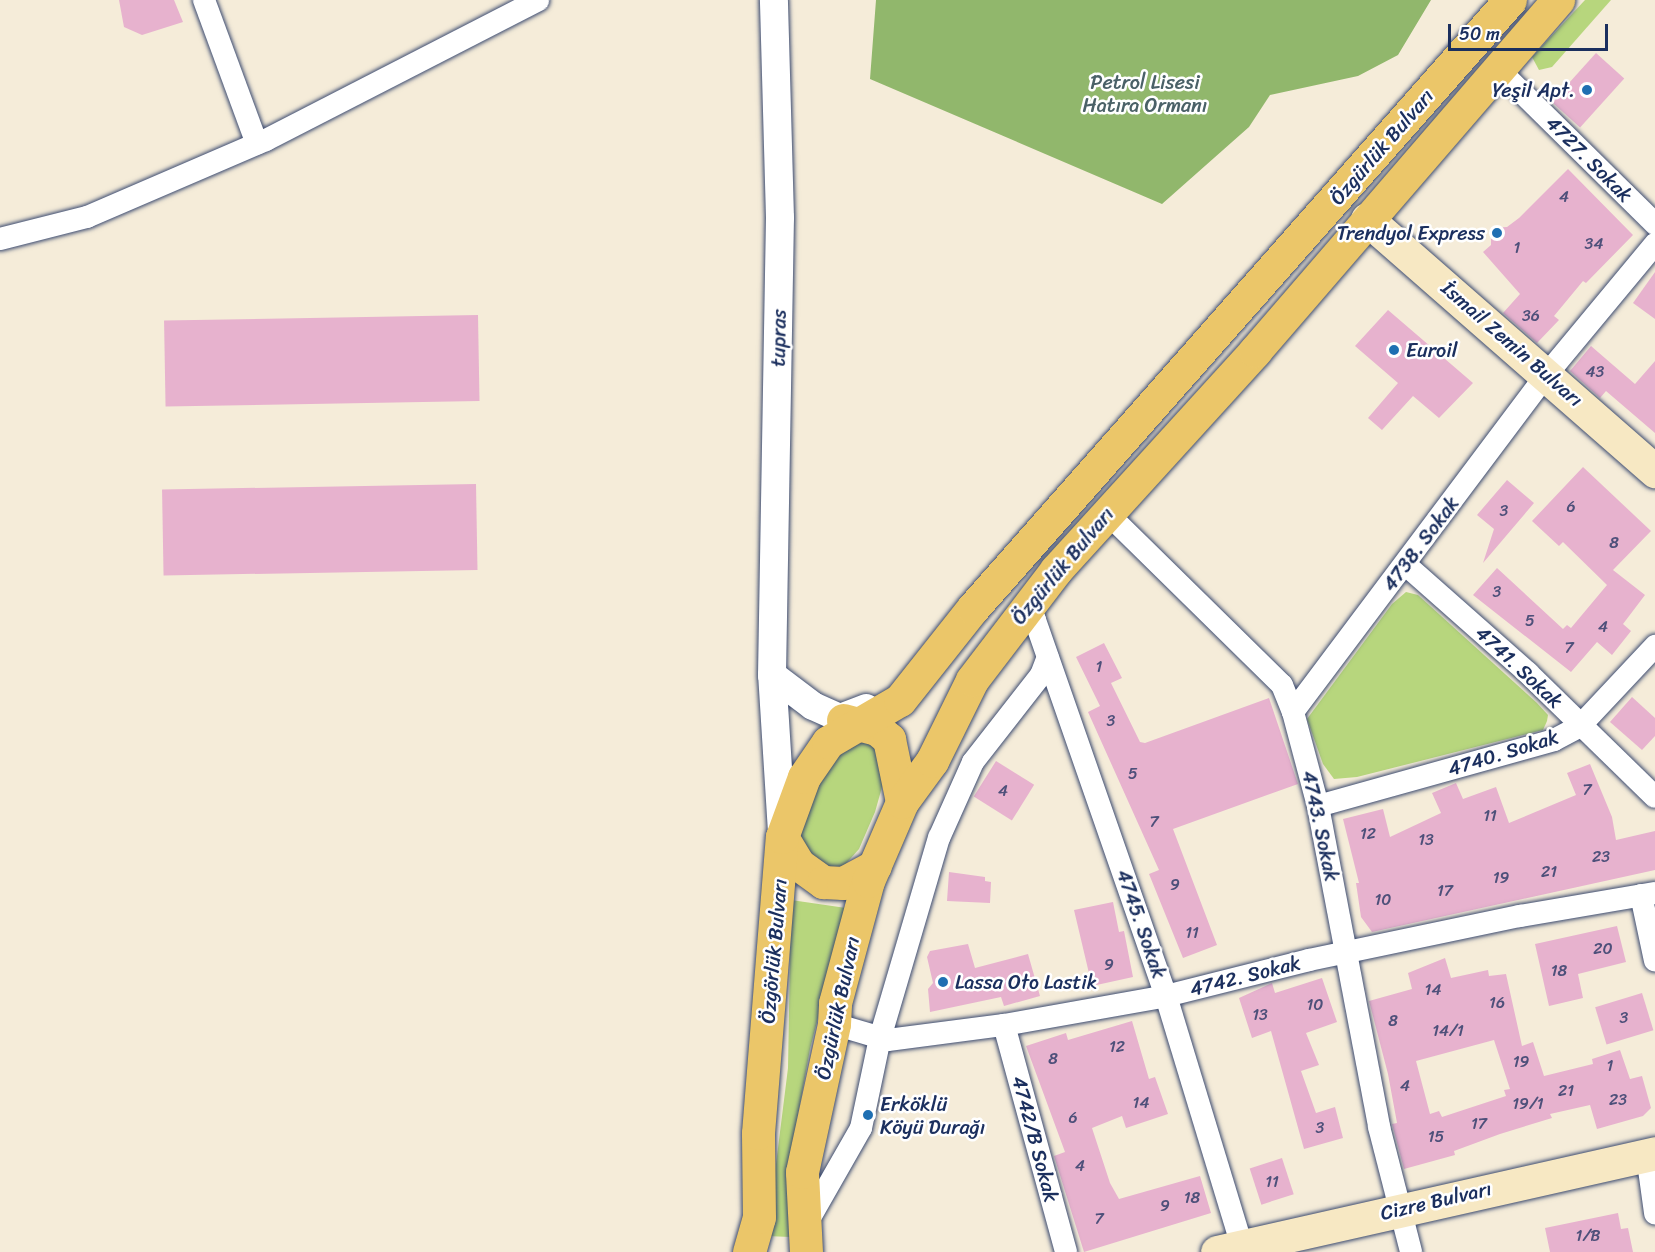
<!DOCTYPE html>
<html>
<head>
<meta charset="utf-8">
<style>
	body { margin:0 }
	#map { position:relative; width:1655px; height:1252px; overflow:hidden; background:#f5ecd9; font-family:Sriracha,sans-serif }
	div>[style] { position:absolute }
	.green>* { inset:0; background:#b7d67d }
	.forest>* { inset:0; background:#91b76c }
	.building>* { inset:0; background:#e7b2ce; transform-origin:0 0 }
	.roads { filter:drop-shadow(0 0 2px #3c4b70) drop-shadow(0 0 2px #3c4b70) }
	.minor>* { height:22px; margin:-11px; padding:0 11px; transform-origin:11px; border-radius:11px; background:#fff }
	.tertiary>* { height:28px; margin:-14px; padding:0 14px; transform-origin:14px; border-radius:14px; background:#fff }
	.secondary>* { height:33px; margin:-16.5px; padding:0 16.5px; transform-origin:16.5px; border-radius:16.5px; background:#f7e8c3 }
	.primary>* { height:33px; margin:-16.5px; padding:0 16.5px; transform-origin:16.5px; border-radius:16.5px; background:#ebc669 }
	.dots>* { width:16px; height:16px; translate:-50% -50%; box-sizing:border-box; border:3px solid #fff; border-radius:50% }
	span { translate:-50% -50%; white-space:nowrap; text-align:center; line-height:1.15; -webkit-text-stroke:5px #fff; paint-order:stroke }
	.number-label { font-size:16px; color:#4e507a }
	.number-label span { -webkit-text-stroke-width:0 }
	.park-label { font-size:20px; color:#4a6167 }
	.poi-label { font-size:20px; color:#1b2f5e }
	.right { translate:-100% -50%; text-align:right }
	.left { translate:0 -50%; text-align:left }
	.street-label { font-size:20px; color:#1b2f5e }
	.scale { position:absolute; left:1448px; top:24px; width:160px; height:27px; box-sizing:border-box; border:3px solid #1b2f5e; border-top:0; padding-left:8px; font-size:18px; line-height:21px; white-space:nowrap; color:#1b2f5e; -webkit-text-stroke:4px #fff; paint-order:stroke }
</style>
</head>
<body>
<div id="map">
	<div class="green">
		<i style="clip-path:polygon(1585px 0,1611px 0,1552px 67px,1539px 70px,1532px 57px)"></i>
		<i style="clip-path:polygon(1406px 592px,1418px 595px,1537px 703px,1548px 715px,1547px 721px,1543px 730px,1357px 777px,1334px 779px,1323px 764px,1307px 719px,1392px 604px)"></i>
		<i style="clip-path:polygon(861px 742px,876px 744px,886px 773px,875px 812px,859px 849px,843px 867px,823px 869px,811px 864px,799px 834px,824px 769px,848px 746px)"></i>
		<i style="clip-path:polygon(791px 900px,846px 908px,810px 1049px,795px 1132px,790px 1237px,767px 1236px,788px 1068px)"></i>
	</div>
	<div class="forest">
		<i style="clip-path:polygon(876px 0,1431px 0,1398px 55px,1358px 76px,1270px 95px,1249px 127px,1162px 204px,870px 79px)"></i>
	</div>
	<div class="building">
		<i style="clip-path:polygon(119px 0,174px 0,183px 22px,142px 35px,124px 27px)"></i>
		<i style="left:1596px;top:53px;width:38px;height:66px;rotate:42deg"></i>
		<i style="clip-path:polygon(1568px 169px,1633px 235px,1586px 283px,1583px 281px,1554px 316px,1559px 320px,1537px 343px,1503px 313px,1520px 294px,1483px 252px,1491px 245px,1491px 228px,1507px 227px,1519px 218px)"></i>
		<i style="clip-path:polygon(1655px 272px,1655px 319px,1633px 303px)"></i>
		<i style="clip-path:polygon(1388px 310px,1473px 383px,1439px 418px,1413px 396px,1382px 430px,1368px 418px,1398px 383px,1355px 346px)"></i>
		<i style="left:478px;top:315px;width:86px;height:314px;rotate:89deg"></i>
		<i style="clip-path:polygon(1591px 346px,1635px 384px,1655px 361px,1655px 433px,1606px 391px,1600px 398px,1570px 371px)"></i>
		<i style="clip-path:polygon(1583px 467px,1651px 531px,1613px 570px,1645px 595px,1623px 624px,1631px 631px,1612px 655px,1597px 642px,1571px 672px,1473px 595px,1497px 568px,1563px 629px,1567px 625px,1571px 628px,1607px 585px,1563px 542px,1559px 546px,1532px 521px)"></i>
		<i style="clip-path:polygon(1507px 480px,1534px 503px,1483px 563px,1494px 529px,1477px 515px)"></i>
		<i style="left:476px;top:484px;width:86px;height:314px;rotate:89deg"></i>
		<i style="clip-path:polygon(1104px 643px,1122px 678px,1111px 683px,1140px 742px,1145px 743px,1269px 698px,1298px 784px,1173px 829px,1217px 945px,1183px 958px,1149px 874px,1159px 870px,1088px 712px,1100px 706px,1076px 657px)"></i>
		<i style="clip-path:polygon(1632px 697px,1655px 718px,1655px 736px,1642px 750px,1610px 722px)"></i>
		<i style="left:996px;top:761px;width:45px;height:42px;rotate:32deg"></i>
		<i style="clip-path:polygon(1590px 764px,1612px 817px,1616px 840px,1655px 831px,1655px 870px,1372px 932px,1361px 917px,1356px 883px,1359px 883px,1343px 819px,1383px 809px,1390px 837px,1441px 813px,1432px 793px,1456px 783px,1463px 799px,1496px 787px,1509px 823px,1576px 795px,1567px 773px)"></i>
		<i style="clip-path:polygon(949px 872px,985px 877px,985px 881px,991px 882px,990px 903px,947px 901px)"></i>
		<i style="clip-path:polygon(1113px 902px,1119px 932px,1124px 931px,1133px 977px,1092px 986px,1074px 910px)"></i>
		<i style="clip-path:polygon(1617px 926px,1626px 962px,1578px 974px,1583px 998px,1549px 1006px,1535px 944px)"></i>
		<i style="clip-path:polygon(968px 944px,975px 968px,1028px 954px,1040px 996px,1004px 1006px,1001px 997px,930px 1012px,928px 989px,933px 983px,927px 957px,930px 951px)"></i>
		<i style="clip-path:polygon(evenodd,1445px 958px,1451px 978px,1488px 970px,1489px 976px,1506px 974px,1522px 1046px,1533px 1042px,1544px 1076px,1593px 1064px,1592px 1059px,1620px 1050px,1630px 1079px,1642px 1076px,1651px 1108px,1643px 1116px,1597px 1129px,1590px 1105px,1550px 1114px,1552px 1118px,1500px 1134px,1454px 1151px,1455px 1155px,1404px 1169px,1392px 1124px,1397px 1123px,1388px 1074px,1369px 1001px,1412px 989px,1408px 973px,1445px 958px,1494px 1040px,1510px 1089px,1504px 1090px,1506px 1096px,1442px 1117px,1439px 1111px,1430px 1114px,1416px 1061px,1494px 1040px)"></i>
		<i style="clip-path:polygon(1322px 978px,1337px 1022px,1306px 1033px,1319px 1065px,1301px 1071px,1316px 1113px,1335px 1107px,1343px 1138px,1304px 1149px,1271px 1031px,1252px 1038px,1239px 998px,1272px 983px,1275px 993px)"></i>
		<i style="left:1642px;top:993px;width:39px;height:49px;rotate:73deg"></i>
		<i style="clip-path:polygon(1132px 1021px,1149px 1079px,1155px 1077px,1168px 1114px,1126px 1128px,1122px 1116px,1092px 1128px,1110px 1183px,1119px 1199px,1200px 1176px,1211px 1213px,1084px 1252px,1054px 1156px,1065px 1152px,1026px 1046px,1066px 1033px,1068px 1040px)"></i>
		<i style="left:1282px;top:1158px;width:38px;height:34px;rotate:72deg"></i>
		<i style="clip-path:polygon(1618px 1213px,1621px 1229px,1628px 1228px,1633px 1252px,1550px 1252px,1545px 1228px)"></i>
	</div>
	<div class="roads">
		<div class="minor">
			<i style="left:204px;top:0;width:153px;rotate:69.8deg"></i>
			<i style="left:1498px;top:69px;width:221px;rotate:44.6deg"></i>
			<i style="left:0;top:239px;width:90px;rotate:-14.2deg"></i>
			<i style="left:87px;top:217px;width:195px;rotate:-23.3deg"></i>
			<i style="left:266px;top:140px;width:306px;rotate:-27.2deg"></i>
			<i style="left:1107px;top:513px;width:245px;rotate:44.5deg"></i>
			<i style="left:1282px;top:685px;width:29px;rotate:68deg"></i>
			<i style="left:1293px;top:712px;width:97px;rotate:75.1deg"></i>
			<i style="left:1318px;top:806px;width:327px;rotate:79.2deg"></i>
			<i style="left:1379px;top:1127px;width:129px;rotate:75.6deg"></i>
			<i style="left:1406px;top:565px;width:163px;rotate:41.5deg"></i>
			<i style="left:1528px;top:673px;width:177px;rotate:44.3deg"></i>
			<i style="left:1025px;top:606px;width:17px;rotate:54deg"></i>
			<i style="left:1035px;top:620px;width:398px;rotate:70.8deg"></i>
			<i style="left:1166px;top:996px;width:261px;rotate:73.1deg"></i>
			<i style="left:1293px;top:712px;width:423px;rotate:-53.1deg"></i>
			<i style="left:1547px;top:374px;width:169px;rotate:-50.3deg"></i>
			<i style="left:1318px;top:806px;width:245px;rotate:-15.6deg"></i>
			<i style="left:1554px;top:740px;width:30px;rotate:-28deg"></i>
			<i style="left:1580px;top:726px;width:110px;rotate:-46.8deg"></i>
			<i style="left:1641px;top:895px;width:67px;rotate:78deg"></i>
			<i style="left:834px;top:1024px;width:56px;rotate:16.5deg"></i>
			<i style="left:888px;top:1040px;width:117px;rotate:-7.4deg"></i>
			<i style="left:1004px;top:1025px;width:165px;rotate:-10.1deg"></i>
			<i style="left:1166px;top:996px;width:147px;rotate:-14.1deg"></i>
			<i style="left:1309px;top:960px;width:216px;rotate:-11.8deg"></i>
			<i style="left:1520px;top:916px;width:137px;rotate:-9.7deg"></i>
			<i style="left:1004px;top:1025px;width:235px;rotate:74.7deg"></i>
			<i style="left:1647px;top:1155px;width:59px;rotate:82.1deg"></i>
			<i style="left:804px;top:1228px;width:115px;rotate:-60.3deg"></i>
			<i style="left:861px;top:1128px;width:92px;rotate:-78.1deg"></i>
			<i style="left:880px;top:1038px;width:209px;rotate:-73.6deg"></i>
			<i style="left:939px;top:838px;width:83px;rotate:-65.9deg"></i>
			<i style="left:973px;top:762px;width:110px;rotate:-52deg"></i>
			<i style="left:1041px;top:675px;width:19px;rotate:-69deg"></i>
		</div>
		<div class="tertiary">
			<i style="left:772px;top:675px;width:457px;rotate:-89deg"></i>
			<i style="left:780px;top:218px;width:218px;rotate:-91.6deg"></i>
			<i style="left:782px;top:832px;width:157px;rotate:-93.6deg"></i>
			<i style="left:772px;top:675px;width:51px;rotate:37.1deg"></i>
			<i style="left:813px;top:706px;width:30px;rotate:24deg"></i>
			<i style="left:840px;top:718px;width:28px;rotate:-21deg"></i>
		</div>
		<div class="secondary">
			<i style="left:1367px;top:219px;width:383px;rotate:41.2deg"></i>
			<i style="left:1217px;top:1252px;width:449px;rotate:-12.7deg"></i>
		</div>
		<div class="primary">
			<i style="left:843px;top:720px;width:35px;rotate:15deg"></i>
			<i style="left:877px;top:729px;width:16px;rotate:40deg"></i>
			<i style="left:889px;top:739px;width:64px;rotate:78.3deg"></i>
			<i style="left:782px;top:837px;width:31px;rotate:59deg"></i>
			<i style="left:798px;top:864px;width:31px;rotate:36deg"></i>
			<i style="left:823px;top:882px;width:20px;rotate:3deg"></i>
			<i style="left:843px;top:883px;width:36px;rotate:-28deg"></i>
			<i style="left:749px;top:1252px;width:36px;rotate:-74deg"></i>
			<i style="left:759px;top:1217px;width:84px;rotate:-90.7deg"></i>
			<i style="left:758px;top:1133px;width:297px;rotate:-85.4deg"></i>
			<i style="left:782px;top:837px;width:64px;rotate:-69.9deg"></i>
			<i style="left:804px;top:777px;width:42px;rotate:-55.6deg"></i>
			<i style="left:828px;top:742px;width:83px;rotate:-30.3deg"></i>
			<i style="left:900px;top:700px;width:117px;rotate:-51.6deg"></i>
			<i style="left:973px;top:608px;width:811px;rotate:-48.55deg"></i>
			<i style="left:806px;top:1252px;width:80px;rotate:-92.9deg"></i>
			<i style="left:802px;top:1172px;width:151px;rotate:-77.8deg"></i>
			<i style="left:834px;top:1024px;width:21px;rotate:-87deg"></i>
			<i style="left:835px;top:1003px;width:126px;rotate:-74.9deg"></i>
			<i style="left:868px;top:881px;width:86px;rotate:-66.7deg"></i>
			<i style="left:902px;top:802px;width:51px;rotate:-53.8deg"></i>
			<i style="left:932px;top:761px;width:90px;rotate:-63.7deg"></i>
			<i style="left:972px;top:680px;width:138px;rotate:-52.6deg"></i>
			<i style="left:1056px;top:570px;width:296px;rotate:-47.7deg"></i>
			<i style="left:1255px;top:351px;width:464px;rotate:-49.2deg"></i>
		</div>
	</div>
	<div class="dots">
		<i style="left:1587px;top:90px;background:#1f6fb2"></i>
		<i style="left:1497px;top:233px;background:#1f6fb2"></i>
		<i style="left:1394px;top:350px;background:#1f6fb2"></i>
		<i style="left:943px;top:982px;background:#1f6fb2"></i>
		<i style="left:868px;top:1115px;background:#1f6fb2"></i>
	</div>
	<div class="number-label">
		<span style="left:1564px;top:197px">4</span>
		<span style="left:1594px;top:244px">34</span>
		<span style="left:1517px;top:248px">1</span>
		<span style="left:1531px;top:316px">36</span>
		<span style="left:1595px;top:372px">43</span>
		<span style="left:1571px;top:507px">6</span>
		<span style="left:1504px;top:511px">3</span>
		<span style="left:1614px;top:543px">8</span>
		<span style="left:1497px;top:592px">3</span>
		<span style="left:1530px;top:621px">5</span>
		<span style="left:1603px;top:627px">4</span>
		<span style="left:1569px;top:648px">7</span>
		<span style="left:1099px;top:667px">1</span>
		<span style="left:1111px;top:721px">3</span>
		<span style="left:1133px;top:774px">5</span>
		<span style="left:1587px;top:790px">7</span>
		<span style="left:1003px;top:791px">4</span>
		<span style="left:1490px;top:816px">11</span>
		<span style="left:1154px;top:822px">7</span>
		<span style="left:1368px;top:834px">12</span>
		<span style="left:1426px;top:840px">13</span>
		<span style="left:1601px;top:857px">23</span>
		<span style="left:1549px;top:872px">21</span>
		<span style="left:1501px;top:878px">19</span>
		<span style="left:1175px;top:885px">9</span>
		<span style="left:1445px;top:891px">17</span>
		<span style="left:1383px;top:900px">10</span>
		<span style="left:1192px;top:933px">11</span>
		<span style="left:1603px;top:949px">20</span>
		<span style="left:1109px;top:965px">9</span>
		<span style="left:1559px;top:971px">18</span>
		<span style="left:1433px;top:990px">14</span>
		<span style="left:1497px;top:1003px">16</span>
		<span style="left:1315px;top:1005px">10</span>
		<span style="left:1260px;top:1015px">13</span>
		<span style="left:1624px;top:1018px">3</span>
		<span style="left:1393px;top:1021px">8</span>
		<span style="left:1448px;top:1031px">14/1</span>
		<span style="left:1117px;top:1047px">12</span>
		<span style="left:1053px;top:1059px">8</span>
		<span style="left:1521px;top:1062px">19</span>
		<span style="left:1610px;top:1066px">1</span>
		<span style="left:1405px;top:1086px">4</span>
		<span style="left:1566px;top:1091px">21</span>
		<span style="left:1618px;top:1100px">23</span>
		<span style="left:1141px;top:1103px">14</span>
		<span style="left:1528px;top:1104px">19/1</span>
		<span style="left:1073px;top:1118px">6</span>
		<span style="left:1479px;top:1124px">17</span>
		<span style="left:1320px;top:1128px">3</span>
		<span style="left:1436px;top:1137px">15</span>
		<span style="left:1080px;top:1166px">4</span>
		<span style="left:1272px;top:1182px">11</span>
		<span style="left:1192px;top:1198px">18</span>
		<span style="left:1165px;top:1206px">9</span>
		<span style="left:1099px;top:1219px">7</span>
		<span style="left:1588px;top:1236px">1/B</span>
	</div>
	<div class="park-label">
		<span style="left:1145px;top:94px">Petrol Lisesi<br>Hatıra Ormanı</span>
	</div>
	<div class="poi-label">
		<span class="right" style="left:1575px;top:90px">Yeşil Apt.</span>
		<span class="right" style="left:1485px;top:233px">Trendyol Express</span>
		<span class="left" style="left:1406px;top:350px">Euroil</span>
		<span class="left" style="left:955px;top:982px">Lassa Oto Lastik</span>
		<span class="left" style="left:880px;top:1116px">Erköklü<br>Köyü Durağı</span>
	</div>
	<div class="street-label">
		<span style="left:1382px;top:147px;rotate:-49deg">Özgürlük Bulvarı</span>
		<span style="left:1589px;top:159px;rotate:45deg">4727. Sokak</span>
		<span style="left:779px;top:338px;rotate:-89deg">tupras</span>
		<span style="left:1512px;top:344px;rotate:41deg">İsmail Zemin Bulvarı</span>
		<span style="left:1421px;top:544px;rotate:-53deg">4738. Sokak</span>
		<span style="left:1063px;top:566px;rotate:-50deg">Özgürlük Bulvarı</span>
		<span style="left:1519px;top:667px;rotate:43deg">4741. Sokak</span>
		<span style="left:1503px;top:753px;rotate:-17deg">4740. Sokak</span>
		<span style="left:1320px;top:826px;rotate:78deg">4743. Sokak</span>
		<span style="left:1141px;top:924px;rotate:71deg">4745. Sokak</span>
		<span style="left:774px;top:951px;rotate:-85deg">Özgörlük Bulvarı</span>
		<span style="left:1245px;top:976px;rotate:-14deg">4742. Sokak</span>
		<span style="left:838px;top:1008px;rotate:-78deg">Özgürlük Bulvarı</span>
		<span style="left:1035px;top:1139px;rotate:75deg">4742/B Sokak</span>
		<span style="left:1436px;top:1201px;rotate:-13deg">Cizre Bulvarı</span>
	</div>
	<div class="scale">50 m</div>
</div>
</body>
</html>
